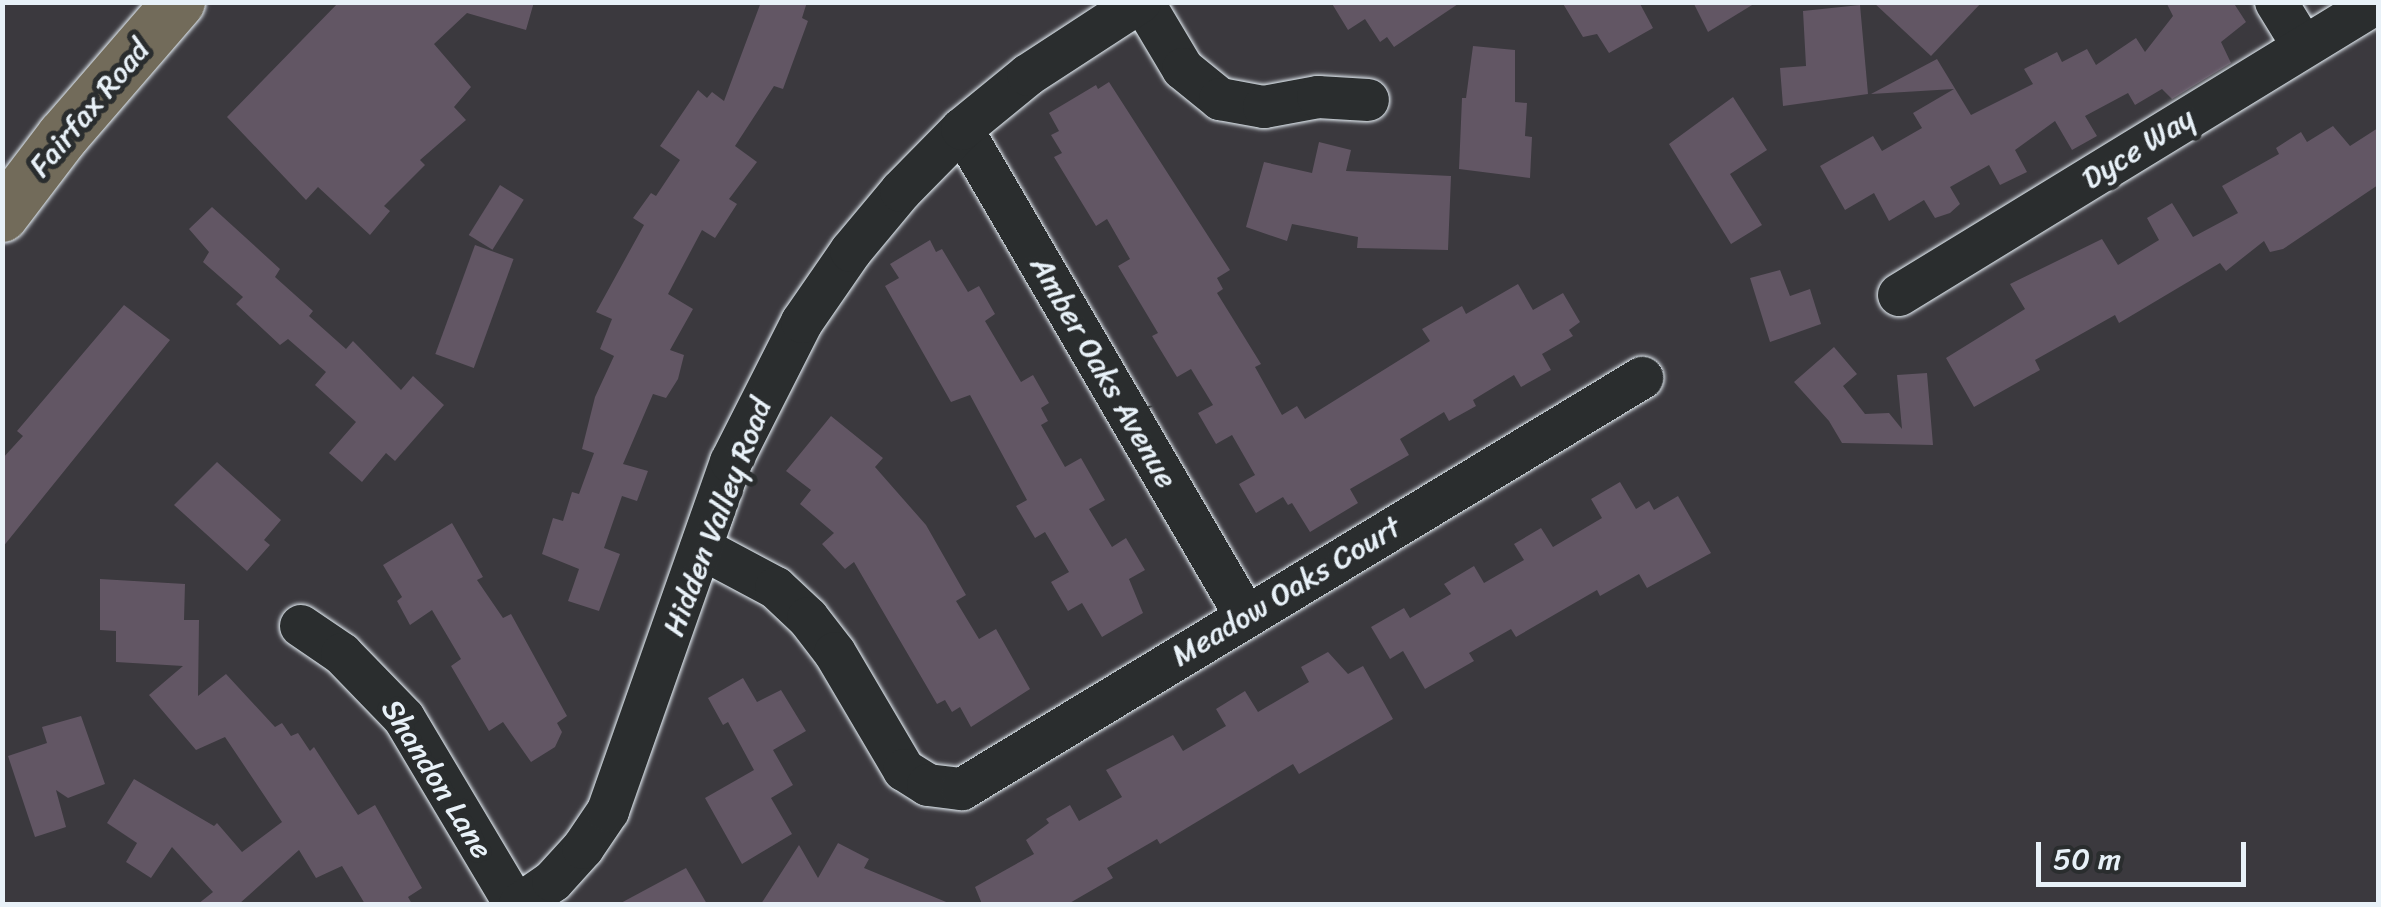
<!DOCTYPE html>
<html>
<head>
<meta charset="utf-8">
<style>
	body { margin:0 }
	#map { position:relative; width:2381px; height:907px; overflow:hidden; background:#3b393e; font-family:Sriracha,sans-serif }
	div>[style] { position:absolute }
	.building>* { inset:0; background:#625664; transform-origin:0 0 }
	.roads { filter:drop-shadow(0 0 2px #e8f1f8) drop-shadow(0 0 2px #e8f1f8) }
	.minor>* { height:42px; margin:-21px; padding:0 21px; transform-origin:21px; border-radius:21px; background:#2a2d2e }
	.major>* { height:52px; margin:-26px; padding:0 26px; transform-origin:26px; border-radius:26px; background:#726b5a }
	span { translate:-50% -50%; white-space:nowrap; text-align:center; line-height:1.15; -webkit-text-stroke:10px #2a2d2e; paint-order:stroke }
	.street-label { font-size:30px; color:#e8f1f8 }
	.frame { position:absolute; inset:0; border:5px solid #e8f1f8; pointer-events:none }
	.scale { position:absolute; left:2036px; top:842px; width:210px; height:45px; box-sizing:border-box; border:5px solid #e8f1f8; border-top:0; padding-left:12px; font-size:30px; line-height:35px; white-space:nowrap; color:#e8f1f8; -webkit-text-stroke:8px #2a2d2e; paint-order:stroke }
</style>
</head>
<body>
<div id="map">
	<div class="building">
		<i style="clip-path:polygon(339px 2px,534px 2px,526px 30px,467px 13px,434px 44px,471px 87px,454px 107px,466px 120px,420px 160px,425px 165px,384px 206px,390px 211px,370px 235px,318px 187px,306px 200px,227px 117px)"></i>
		<i style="clip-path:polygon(761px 2px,807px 2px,802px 18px,808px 21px,783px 89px,774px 86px,735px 146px,757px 162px,729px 199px,737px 204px,715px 238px,702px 230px,668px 294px,693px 309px,670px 350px,684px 355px,678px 379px,666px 398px,653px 394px,623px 464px,648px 471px,637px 501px,622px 496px,604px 548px,620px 554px,599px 611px,568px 601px,579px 569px,542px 554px,553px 518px,563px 521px,572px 492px,579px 494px,594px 453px,582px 449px,595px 397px,614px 356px,600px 349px,612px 319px,596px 312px,644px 225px,633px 218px,651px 193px,656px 196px,680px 160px,660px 146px,698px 90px,707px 98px,712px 92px,724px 101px)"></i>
		<i style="clip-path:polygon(1331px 2px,1461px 2px,1394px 47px,1387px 37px,1380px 42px,1365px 19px,1348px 30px)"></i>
		<i style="clip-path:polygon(1562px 2px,1639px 2px,1653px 28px,1609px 53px,1597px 34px,1583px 37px)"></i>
		<i style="clip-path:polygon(1693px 2px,1757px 2px,1708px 32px)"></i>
		<i style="clip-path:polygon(1873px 2px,1982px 2px,1931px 56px)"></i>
		<i style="clip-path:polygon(2166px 2px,2233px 2px,2246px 22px,2221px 42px,2231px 63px,2172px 99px,2162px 89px,2135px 105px,2128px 93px,2085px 116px,2097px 136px,2072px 150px,2055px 121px,2015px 150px,2027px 172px,2000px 185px,1989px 165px,1950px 187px,1960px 204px,1950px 213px,1935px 218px,1924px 200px,1889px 221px,1874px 193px,1845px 210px,1820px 166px,1873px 136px,1882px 151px,1922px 128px,1913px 113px,1954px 89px,1871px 94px,1937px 59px,1971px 115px,2033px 84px,2024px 69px,2057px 52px,2062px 62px,2087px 49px,2096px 65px,2136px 38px,2145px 52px,2173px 16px)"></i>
		<i style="clip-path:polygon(1860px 5px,1868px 94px,1783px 106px,1780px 68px,1806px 66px,1803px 11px)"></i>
		<i style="clip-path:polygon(1473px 46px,1515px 50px,1515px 102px,1527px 103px,1525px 136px,1532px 137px,1530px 178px,1459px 169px,1462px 98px,1466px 98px)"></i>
		<i style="clip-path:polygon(1109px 82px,1230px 270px,1217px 278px,1223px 289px,1217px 293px,1261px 364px,1255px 367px,1282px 415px,1297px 406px,1305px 419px,1430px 341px,1422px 329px,1462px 306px,1466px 314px,1518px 284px,1533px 310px,1563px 293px,1580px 322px,1569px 330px,1573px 336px,1542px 354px,1551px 370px,1521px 387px,1514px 375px,1473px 400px,1476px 406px,1449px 421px,1444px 412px,1400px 439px,1409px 455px,1350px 489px,1358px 503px,1310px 532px,1292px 503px,1288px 505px,1283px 497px,1256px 513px,1239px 484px,1255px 475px,1232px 435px,1216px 444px,1198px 413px,1213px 405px,1191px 369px,1177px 377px,1152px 336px,1158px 333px,1118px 266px,1130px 259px,1107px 219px,1096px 226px,1054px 157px,1062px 153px,1051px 135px,1059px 131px,1049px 113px,1096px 85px,1098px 89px)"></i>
		<i style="clip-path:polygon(1733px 97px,1767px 150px,1730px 174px,1762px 225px,1731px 244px,1669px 144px)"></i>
		<i style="clip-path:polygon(2333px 126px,2350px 146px,2378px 128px,2378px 185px,2283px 249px,2270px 252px,2264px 241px,2226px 271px,2220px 263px,2119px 323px,2115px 315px,2035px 360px,2040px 370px,1974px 407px,1946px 358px,2025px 309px,2010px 284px,2102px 239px,2118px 265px,2159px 240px,2147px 218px,2172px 203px,2193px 237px,2238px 213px,2222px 186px,2279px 154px,2276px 148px,2301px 132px,2307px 142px)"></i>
		<i style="clip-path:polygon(1319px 142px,1351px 150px,1346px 171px,1451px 176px,1448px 250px,1357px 248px,1358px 237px,1292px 224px,1287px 241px,1246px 227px,1264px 162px,1312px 173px)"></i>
		<i style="left:500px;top:185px;width:28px;height:59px;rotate:32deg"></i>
		<i style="clip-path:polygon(212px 207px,280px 269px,275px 277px,313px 311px,309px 316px,346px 349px,353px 341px,401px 390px,413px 376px,444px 405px,395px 461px,386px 453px,362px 482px,329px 453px,356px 422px,315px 385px,326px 372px,288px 339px,280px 345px,236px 304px,243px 297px,203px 262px,209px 252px,189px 229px)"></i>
		<i style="clip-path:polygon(930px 240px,936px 252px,942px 249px,968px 292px,979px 286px,995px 314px,985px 321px,1021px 382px,1033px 375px,1049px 403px,1041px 408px,1048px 421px,1041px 425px,1065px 467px,1081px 458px,1105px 500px,1089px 509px,1112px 547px,1126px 538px,1145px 570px,1129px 579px,1143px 613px,1102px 637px,1082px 603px,1068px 611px,1051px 582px,1069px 572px,1045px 532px,1035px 538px,1016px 506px,1027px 500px,970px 395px,951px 402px,885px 286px,899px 278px,890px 264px)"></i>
		<i style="left:475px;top:245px;width:41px;height:116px;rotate:20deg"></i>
		<i style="clip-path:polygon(1780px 270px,1790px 296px,1810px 289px,1821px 324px,1770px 342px,1750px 278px)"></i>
		<i style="clip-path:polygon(124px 305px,170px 340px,2px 548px,2px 459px,23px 436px,17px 431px)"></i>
		<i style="clip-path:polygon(1834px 347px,1857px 374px,1843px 386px,1865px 414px,1889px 413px,1902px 429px,1897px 375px,1927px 373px,1933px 445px,1842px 443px,1829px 421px,1794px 382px)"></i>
		<i style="clip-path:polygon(831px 416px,883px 458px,875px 467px,926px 525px,966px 595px,956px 601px,979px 639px,996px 629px,1030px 689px,971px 727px,960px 707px,952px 712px,945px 700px,937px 704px,854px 562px,845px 569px,822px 544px,834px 533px,800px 504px,811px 490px,786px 471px)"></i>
		<i style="clip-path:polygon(217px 462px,281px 520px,264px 540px,270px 545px,247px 571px,174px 505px)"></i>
		<i style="clip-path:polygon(1620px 482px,1636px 509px,1649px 501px,1654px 510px,1678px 496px,1711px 553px,1647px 588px,1639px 574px,1600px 596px,1597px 590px,1516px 637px,1511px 629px,1469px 653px,1474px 661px,1425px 689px,1403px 651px,1390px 659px,1371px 627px,1404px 608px,1410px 618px,1451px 594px,1444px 584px,1474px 566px,1484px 583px,1524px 560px,1514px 544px,1541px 528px,1553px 547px,1602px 518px,1591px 499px)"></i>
		<i style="clip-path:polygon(452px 523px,483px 577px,477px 580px,503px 618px,511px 614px,567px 716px,557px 723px,562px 732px,555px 747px,531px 762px,503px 722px,489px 731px,451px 666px,461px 659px,432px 610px,410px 625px,397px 601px,402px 597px,383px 565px)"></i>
		<i style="clip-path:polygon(100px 579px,185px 584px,184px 620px,199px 620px,198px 696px,226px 674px,275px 727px,282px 723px,291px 736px,298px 733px,310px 751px,314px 747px,358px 815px,375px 805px,422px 888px,408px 897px,412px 904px,365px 904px,342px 866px,316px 878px,299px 850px,239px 904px,198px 904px,213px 892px,172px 847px,151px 878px,126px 862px,137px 843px,107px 823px,134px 779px,214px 826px,217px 823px,242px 852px,282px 822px,225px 737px,196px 750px,149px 695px,183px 666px,116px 662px,116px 631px,100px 630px)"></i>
		<i style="clip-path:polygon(1328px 652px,1348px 674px,1363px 666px,1393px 719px,1299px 774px,1293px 764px,1160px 844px,1157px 839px,1107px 868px,1113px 878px,1068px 904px,982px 904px,975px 887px,1034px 854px,1026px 840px,1049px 823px,1046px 819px,1070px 805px,1079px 821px,1122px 797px,1106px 770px,1173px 735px,1183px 751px,1226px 726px,1216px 709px,1245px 691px,1258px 712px,1309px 682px,1301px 667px)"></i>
		<i style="clip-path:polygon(743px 678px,757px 702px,781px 690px,806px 731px,773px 750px,793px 785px,771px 798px,792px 834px,742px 864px,705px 798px,754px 770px,728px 722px,723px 725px,708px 698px)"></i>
		<i style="clip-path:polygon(81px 716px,105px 784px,68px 798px,56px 790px,66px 827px,35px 837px,8px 756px,47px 743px,42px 727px)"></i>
		<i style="clip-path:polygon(838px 843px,869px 859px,864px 868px,951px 904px,761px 904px,799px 845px,818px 878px)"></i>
		<i style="clip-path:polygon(686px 868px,707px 904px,619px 904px)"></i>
	</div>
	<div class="roads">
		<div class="minor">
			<i style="left:1143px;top:2px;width:78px;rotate:59.2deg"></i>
			<i style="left:1183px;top:69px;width:48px;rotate:39deg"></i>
			<i style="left:1220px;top:99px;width:45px;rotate:10.3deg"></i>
			<i style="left:1264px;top:107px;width:55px;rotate:-10.5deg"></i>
			<i style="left:1318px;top:97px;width:50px;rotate:3.4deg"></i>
			<i style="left:2276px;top:2px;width:52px;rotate:58.5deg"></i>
			<i style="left:962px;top:129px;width:562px;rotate:59.79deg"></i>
			<i style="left:1899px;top:295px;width:562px;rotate:-31.45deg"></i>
			<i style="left:701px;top:548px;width:85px;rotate:28.1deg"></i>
			<i style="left:776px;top:588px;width:44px;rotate:43.2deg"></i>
			<i style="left:808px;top:618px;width:44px;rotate:52.4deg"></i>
			<i style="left:835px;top:653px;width:136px;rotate:59.5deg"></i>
			<i style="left:904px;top:770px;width:28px;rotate:32deg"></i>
			<i style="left:928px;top:785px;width:34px;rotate:7deg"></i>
			<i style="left:962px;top:789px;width:795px;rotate:-31.15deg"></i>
			<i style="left:301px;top:626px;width:50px;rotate:34.3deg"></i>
			<i style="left:342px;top:654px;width:89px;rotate:45.9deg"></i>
			<i style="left:404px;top:718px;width:217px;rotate:59.2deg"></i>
			<i style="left:520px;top:904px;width:40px;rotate:-34.9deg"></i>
			<i style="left:553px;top:881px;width:45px;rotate:-47.7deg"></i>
			<i style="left:583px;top:848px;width:45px;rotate:-56deg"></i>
			<i style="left:608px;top:811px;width:370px;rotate:-70.6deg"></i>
			<i style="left:731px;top:462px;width:157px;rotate:-63.1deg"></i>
			<i style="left:802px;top:322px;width:86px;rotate:-55.4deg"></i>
			<i style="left:851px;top:251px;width:78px;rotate:-50.2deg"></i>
			<i style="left:901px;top:191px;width:87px;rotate:-45.5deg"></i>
			<i style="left:962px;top:129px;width:85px;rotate:-39.3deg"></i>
			<i style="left:1028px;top:75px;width:134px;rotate:-33.1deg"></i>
		</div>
		<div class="major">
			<i style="left:2px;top:216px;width:101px;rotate:-52.7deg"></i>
			<i style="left:63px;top:136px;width:177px;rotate:-49.1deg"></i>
		</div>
	</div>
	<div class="street-label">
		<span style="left:89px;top:108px;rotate:-50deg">Fairfax Road</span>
		<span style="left:2138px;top:148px;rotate:-32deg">Dyce Way</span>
		<span style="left:1104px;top:372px;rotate:60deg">Amber Oaks Avenue</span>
		<span style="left:717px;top:517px;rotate:-69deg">Hidden Valley Road</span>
		<span style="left:1286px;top:591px;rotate:-31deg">Meadow Oaks Court</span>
		<span style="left:437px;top:779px;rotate:58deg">Shandon Lane</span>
	</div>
	<div class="frame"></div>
	<div class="scale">50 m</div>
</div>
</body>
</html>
